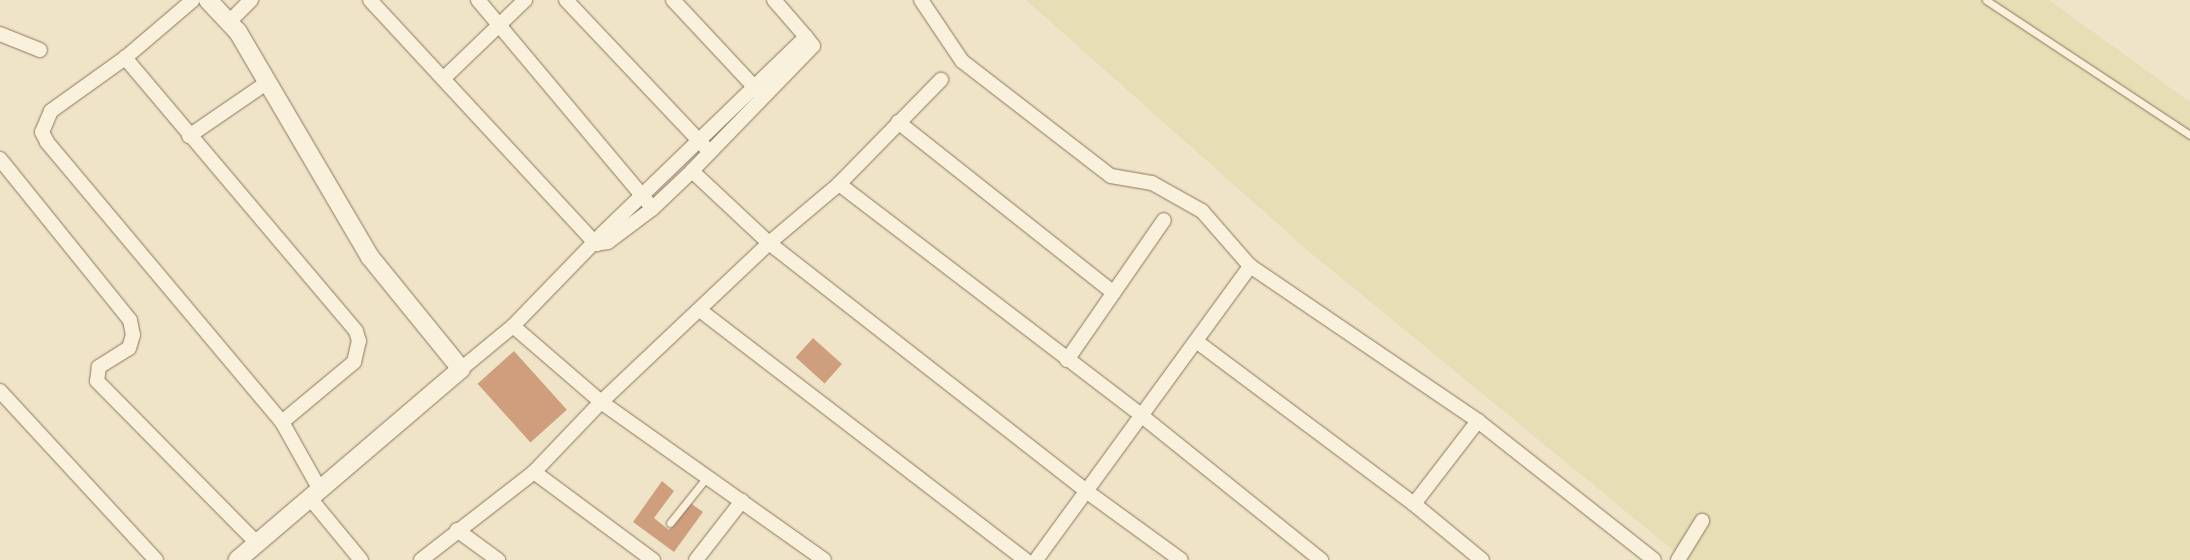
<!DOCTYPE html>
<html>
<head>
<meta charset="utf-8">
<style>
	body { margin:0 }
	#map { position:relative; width:2190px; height:560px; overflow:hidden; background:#f0e4c8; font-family:"Zilla Slab",serif }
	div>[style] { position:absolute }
	.farmland>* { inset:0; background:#e6deb5 }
	.building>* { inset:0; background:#cf9f7d; transform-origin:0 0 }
	.roads { filter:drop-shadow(0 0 1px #8d765c) drop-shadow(0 0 1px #8d765c) }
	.service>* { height:7px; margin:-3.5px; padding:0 3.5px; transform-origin:3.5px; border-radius:3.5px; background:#faf1dc }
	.minor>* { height:14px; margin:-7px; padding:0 7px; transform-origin:7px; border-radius:7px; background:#faf1dc }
	.tertiary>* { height:18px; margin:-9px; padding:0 9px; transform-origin:9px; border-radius:9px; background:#faf1dc }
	span { translate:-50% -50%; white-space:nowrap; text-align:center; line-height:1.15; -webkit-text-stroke:5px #f7eed8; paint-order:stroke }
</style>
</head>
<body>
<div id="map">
	<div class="farmland">
		<i style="clip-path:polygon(1026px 0,2049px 0,2190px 102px,2190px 560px,1685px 560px,1306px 249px)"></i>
	</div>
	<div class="building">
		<i style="left:813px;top:338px;width:39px;height:26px;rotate:42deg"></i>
		<i style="left:514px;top:351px;width:79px;height:49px;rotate:48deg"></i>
		<i style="clip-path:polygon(662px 481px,674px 491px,654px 518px,669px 530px,689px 502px,703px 512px,674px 552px,633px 522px)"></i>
	</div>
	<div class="roads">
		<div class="service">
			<i style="left:1986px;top:0;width:245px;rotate:33.5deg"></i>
			<i style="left:670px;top:523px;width:59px;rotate:-51.2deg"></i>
		</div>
		<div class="minor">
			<i style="left:370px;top:0;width:333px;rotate:47.2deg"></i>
			<i style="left:478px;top:0;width:266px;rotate:50deg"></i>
			<i style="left:566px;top:0;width:204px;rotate:46.6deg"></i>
			<i style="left:673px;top:0;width:127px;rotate:46.9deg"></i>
			<i style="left:774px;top:0;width:49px;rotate:49.1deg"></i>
			<i style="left:921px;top:0;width:73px;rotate:56.1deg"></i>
			<i style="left:962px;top:61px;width:188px;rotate:37.7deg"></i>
			<i style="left:1111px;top:176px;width:42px;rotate:9.7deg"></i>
			<i style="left:1152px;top:183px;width:57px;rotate:29.2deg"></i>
			<i style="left:1202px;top:211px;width:73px;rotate:48.9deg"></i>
			<i style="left:230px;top:21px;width:30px;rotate:-45deg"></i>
			<i style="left:0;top:34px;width:43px;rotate:21.8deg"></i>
			<i style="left:125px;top:58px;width:89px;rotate:-40.5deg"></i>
			<i style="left:443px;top:79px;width:114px;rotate:-43.9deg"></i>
			<i style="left:898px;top:122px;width:275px;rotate:38.4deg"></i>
			<i style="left:189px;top:136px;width:96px;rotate:-34.4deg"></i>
			<i style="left:0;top:159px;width:207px;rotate:51.1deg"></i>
			<i style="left:130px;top:320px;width:15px;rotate:79deg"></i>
			<i style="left:133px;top:335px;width:14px;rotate:107deg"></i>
			<i style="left:129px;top:348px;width:36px;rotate:148deg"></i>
			<i style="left:99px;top:367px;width:14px;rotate:98deg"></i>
			<i style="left:97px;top:381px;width:226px;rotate:45.4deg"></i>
			<i style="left:692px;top:171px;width:105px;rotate:43.1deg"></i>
			<i style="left:769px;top:243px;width:402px;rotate:38deg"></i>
			<i style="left:1086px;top:491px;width:117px;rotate:36deg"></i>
			<i style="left:839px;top:184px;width:382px;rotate:37.4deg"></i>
			<i style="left:1142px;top:416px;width:230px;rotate:38.8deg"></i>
			<i style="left:701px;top:311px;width:409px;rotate:37.5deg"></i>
			<i style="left:513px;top:326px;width:116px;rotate:40.8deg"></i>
			<i style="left:601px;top:402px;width:273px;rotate:35.3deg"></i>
			<i style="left:1196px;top:341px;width:272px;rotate:36.8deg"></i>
			<i style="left:1414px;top:504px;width:88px;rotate:39.5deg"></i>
			<i style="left:1067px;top:360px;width:170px;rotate:-55.3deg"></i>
			<i style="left:461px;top:369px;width:67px;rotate:-39.6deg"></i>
			<i style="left:513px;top:326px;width:129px;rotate:-45.9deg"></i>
			<i style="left:603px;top:233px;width:282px;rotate:-44deg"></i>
			<i style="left:806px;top:37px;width:11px;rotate:52deg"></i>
			<i style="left:813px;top:46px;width:174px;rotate:134.1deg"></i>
			<i style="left:692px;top:171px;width:55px;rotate:136.5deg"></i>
			<i style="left:652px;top:209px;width:55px;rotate:143.1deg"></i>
			<i style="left:608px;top:242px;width:12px;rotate:171deg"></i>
			<i style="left:0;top:391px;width:230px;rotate:47.3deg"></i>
			<i style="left:282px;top:422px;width:94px;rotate:-39.8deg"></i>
			<i style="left:354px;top:362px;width:22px;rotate:-77deg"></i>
			<i style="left:359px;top:341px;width:10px;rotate:-107deg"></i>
			<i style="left:356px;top:331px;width:358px;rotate:-130.2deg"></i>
			<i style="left:125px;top:58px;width:91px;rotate:144.4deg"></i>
			<i style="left:51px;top:111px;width:23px;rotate:113deg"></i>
			<i style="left:42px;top:132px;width:11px;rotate:63deg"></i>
			<i style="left:47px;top:142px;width:366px;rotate:50deg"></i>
			<i style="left:282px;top:422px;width:76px;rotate:60.7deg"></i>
			<i style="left:534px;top:472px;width:148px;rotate:36.5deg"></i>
			<i style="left:309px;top:497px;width:82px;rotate:50.5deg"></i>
			<i style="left:1414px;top:504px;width:105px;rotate:-52.4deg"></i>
			<i style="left:457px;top:530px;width:51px;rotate:36.2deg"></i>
			<i style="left:421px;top:560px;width:143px;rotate:-37.9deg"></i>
			<i style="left:534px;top:472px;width:97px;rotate:-46.3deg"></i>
			<i style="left:601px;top:402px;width:231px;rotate:-43.4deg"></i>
			<i style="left:769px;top:243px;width:92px;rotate:-40.1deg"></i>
			<i style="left:839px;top:184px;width:146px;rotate:-45.6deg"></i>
			<i style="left:696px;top:560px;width:75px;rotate:-52.1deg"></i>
			<i style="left:1036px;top:560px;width:364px;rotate:-53.9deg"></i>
			<i style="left:1250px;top:266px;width:276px;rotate:34.2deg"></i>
			<i style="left:1478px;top:421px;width:224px;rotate:38.3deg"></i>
			<i style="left:1678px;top:560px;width:46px;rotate:-58.4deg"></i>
		</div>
		<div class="tertiary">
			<i style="left:208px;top:0;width:44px;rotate:46.8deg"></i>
			<i style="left:238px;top:32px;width:261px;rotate:59.6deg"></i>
			<i style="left:370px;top:257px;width:144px;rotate:50.9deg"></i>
			<i style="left:461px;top:369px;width:294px;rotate:139.5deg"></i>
		</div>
	</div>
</div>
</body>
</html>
